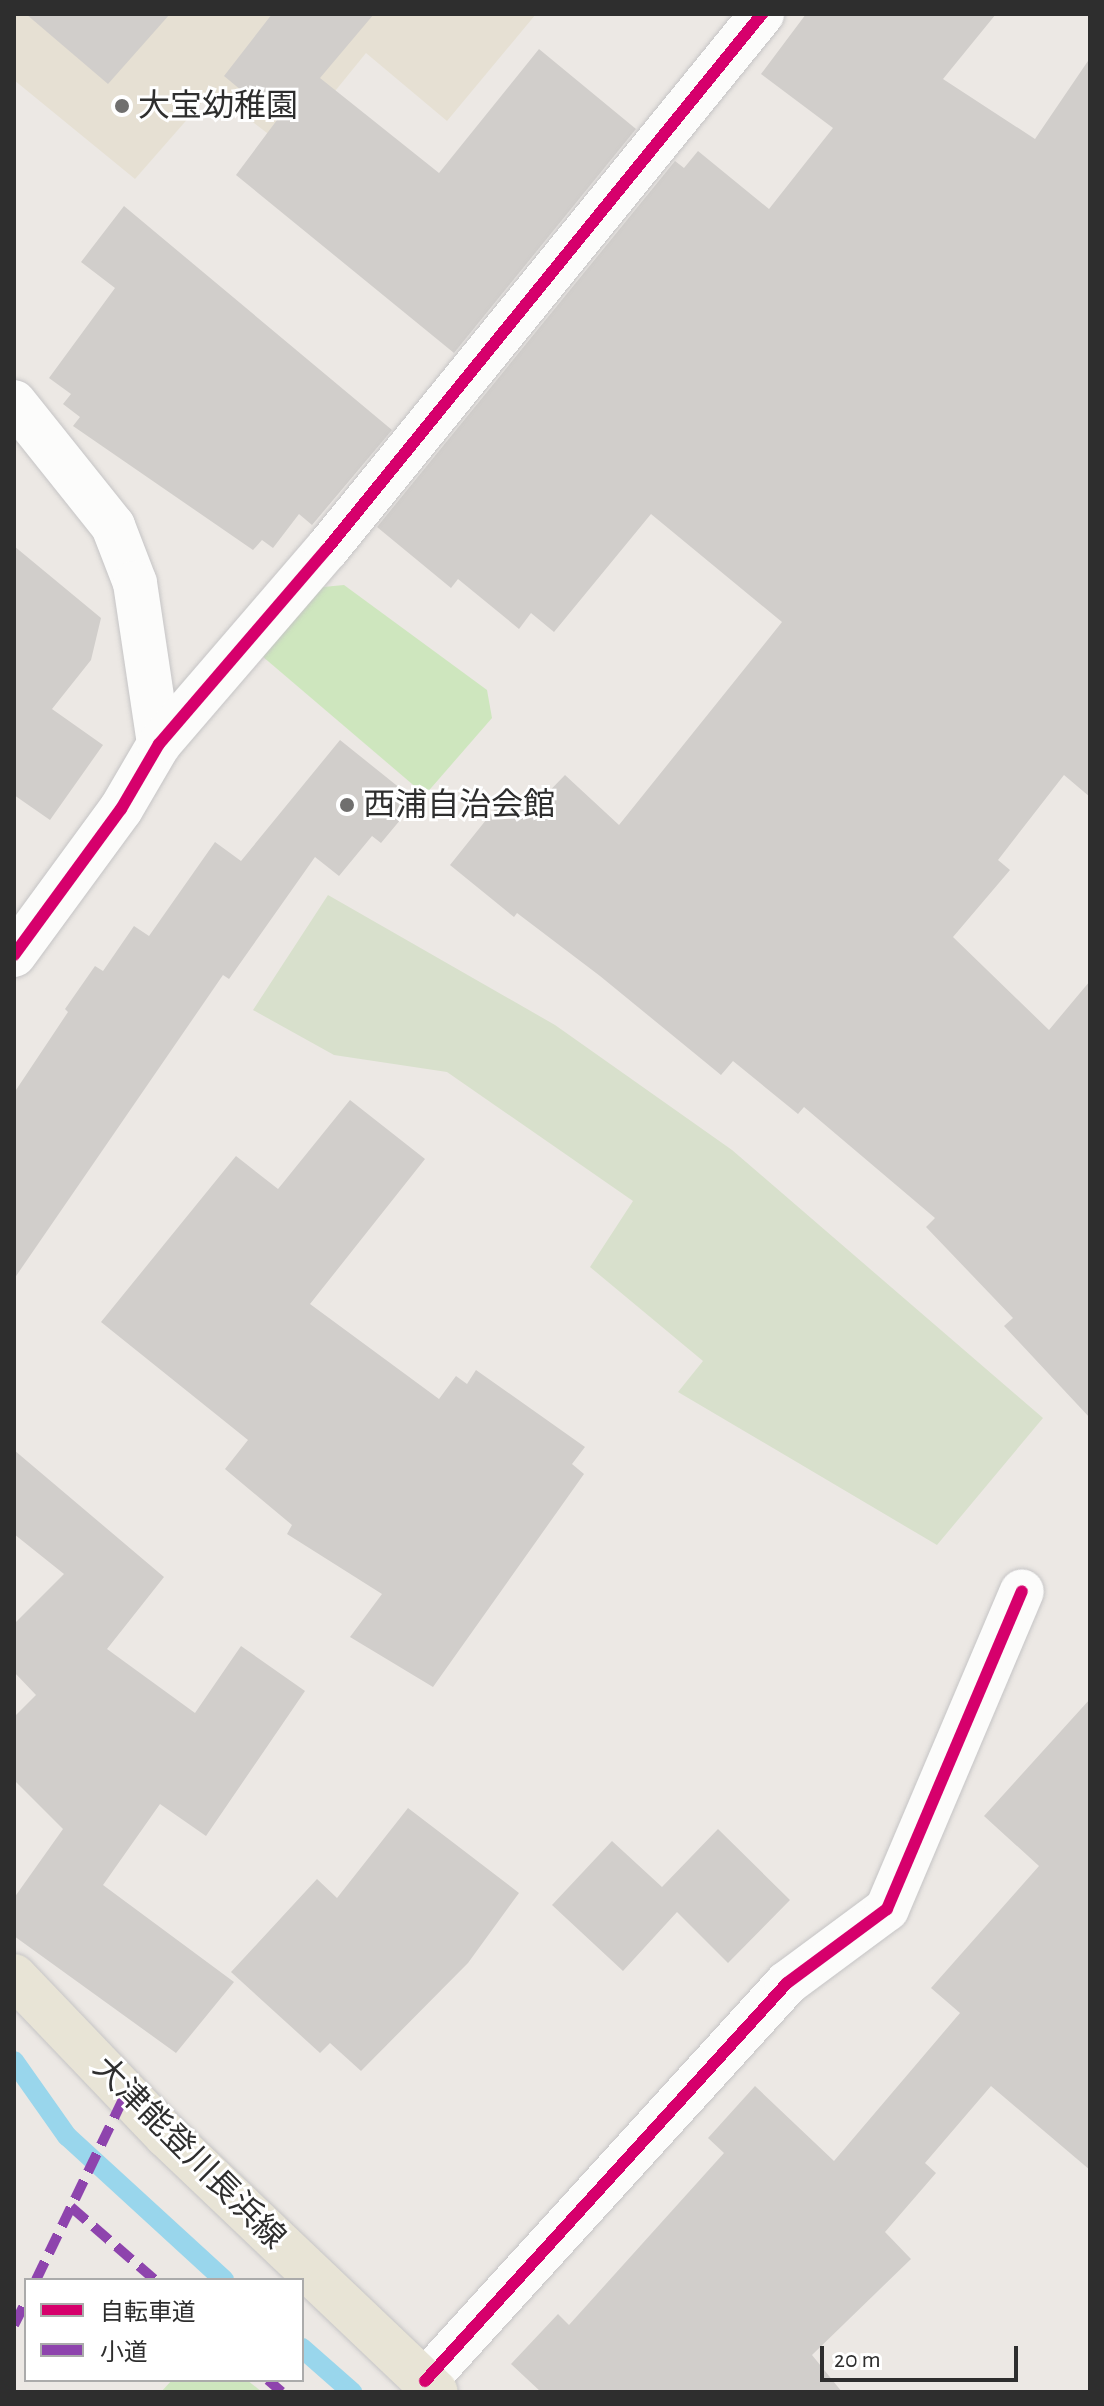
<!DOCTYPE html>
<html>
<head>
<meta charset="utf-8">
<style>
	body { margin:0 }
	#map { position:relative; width:1104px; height:2406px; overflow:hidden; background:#ece8e4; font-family:"Alegreya Sans","Noto Sans JP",sans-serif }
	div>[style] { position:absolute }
	.education>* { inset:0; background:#e6e0d3 }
	.green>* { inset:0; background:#cee6be }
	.cemetery>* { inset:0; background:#d8e0cc }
	.stream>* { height:20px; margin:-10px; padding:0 10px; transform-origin:10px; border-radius:10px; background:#99d6ec }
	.building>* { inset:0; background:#d1cecb }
	.roads { filter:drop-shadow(0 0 2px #c5c4c5) drop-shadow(0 0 2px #c5c4c5) }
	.minor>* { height:44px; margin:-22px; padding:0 22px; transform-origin:22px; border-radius:22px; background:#fcfcfb }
	.major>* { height:44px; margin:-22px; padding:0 22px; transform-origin:22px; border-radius:22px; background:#e8e4d6 }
	.quiet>* { height:10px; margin-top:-5px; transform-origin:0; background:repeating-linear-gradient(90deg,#8e44ad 0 20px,transparent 0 30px) }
	.cycleway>* { height:12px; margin:-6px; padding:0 6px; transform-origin:6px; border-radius:6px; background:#d6006c }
	.dots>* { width:22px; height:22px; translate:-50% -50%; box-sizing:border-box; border:4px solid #fff; border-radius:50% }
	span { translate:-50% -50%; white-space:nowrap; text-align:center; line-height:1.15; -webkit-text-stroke:6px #fff; paint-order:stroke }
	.poi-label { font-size:32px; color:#2e2e2e }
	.left { translate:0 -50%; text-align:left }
	.street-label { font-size:32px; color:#2e2e2e }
	.frame { position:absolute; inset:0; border:16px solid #2e2e2e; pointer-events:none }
	.legend { position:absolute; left:24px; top:2278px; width:280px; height:104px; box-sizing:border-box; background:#fff; border:2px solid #ababab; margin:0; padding:10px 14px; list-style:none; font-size:24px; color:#2e2e2e }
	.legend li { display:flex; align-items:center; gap:16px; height:40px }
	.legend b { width:40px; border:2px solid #ababab }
	.scale { position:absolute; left:820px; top:2346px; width:198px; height:36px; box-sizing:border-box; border:4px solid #2e2e2e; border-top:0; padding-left:10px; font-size:24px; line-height:28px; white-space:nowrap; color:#2e2e2e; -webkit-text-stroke:6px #fff; paint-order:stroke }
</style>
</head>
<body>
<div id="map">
	<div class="education">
		<i style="clip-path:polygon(14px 14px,536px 14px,447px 121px,366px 53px,288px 149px,212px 91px,135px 179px,14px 80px)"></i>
	</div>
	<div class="green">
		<i style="clip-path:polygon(344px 585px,487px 690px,492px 718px,425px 795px,262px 656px,313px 588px)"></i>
		<i style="clip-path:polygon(172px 2380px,247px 2380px,262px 2392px,161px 2392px)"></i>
	</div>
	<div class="cemetery">
		<i style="clip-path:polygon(328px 895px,555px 1025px,732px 1150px,1043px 1418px,937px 1545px,678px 1392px,703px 1361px,590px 1267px,633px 1201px,447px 1072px,334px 1055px,253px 1010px)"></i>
	</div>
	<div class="stream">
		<i style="left:14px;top:2061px;width:92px;rotate:54.8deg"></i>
		<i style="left:67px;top:2136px;width:213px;rotate:42.5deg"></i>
		<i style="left:302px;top:2348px;width:67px;rotate:41.3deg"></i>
	</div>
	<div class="building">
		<i style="clip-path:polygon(26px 14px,170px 14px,108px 84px)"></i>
		<i style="clip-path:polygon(272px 14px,374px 14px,320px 78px,439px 173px,539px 49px,636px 129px,454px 353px,236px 175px,277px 120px,224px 76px)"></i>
		<i style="clip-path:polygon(806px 14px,996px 14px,943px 79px,1035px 139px,1090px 58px,1090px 797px,1064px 775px,998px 860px,1010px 870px,953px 937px,1049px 1030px,1090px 981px,1090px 1418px,1004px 1326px,1013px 1318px,926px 1227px,935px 1218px,804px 1107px,798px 1114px,733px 1061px,721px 1075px,600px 976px,517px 913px,514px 917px,450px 865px,506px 795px,528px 813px,565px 775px,619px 825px,782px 622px,651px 514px,554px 632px,531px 613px,519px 629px,458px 579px,451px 588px,377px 527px,675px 161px,684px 168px,698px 151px,769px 209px,833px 128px,761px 74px)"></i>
		<i style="clip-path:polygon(124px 206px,392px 430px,312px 525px,299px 514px,273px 548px,262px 540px,253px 550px,73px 426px,80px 417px,63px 404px,71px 394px,49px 378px,115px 288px,81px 262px)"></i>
		<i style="clip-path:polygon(14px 546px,101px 618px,91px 660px,52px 709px,103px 745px,50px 820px,14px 795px)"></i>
		<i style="clip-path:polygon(340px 740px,416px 801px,381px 843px,372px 836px,339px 876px,315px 857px,229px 979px,223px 975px,14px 1279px,14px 1093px,68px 1012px,65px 1009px,95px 966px,103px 971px,134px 926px,149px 936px,215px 842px,241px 861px)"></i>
		<i style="clip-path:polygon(350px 1100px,425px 1159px,310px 1304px,439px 1399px,456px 1376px,467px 1384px,476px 1370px,585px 1447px,572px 1464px,584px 1474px,433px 1687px,350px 1637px,382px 1594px,287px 1534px,292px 1525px,225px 1469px,248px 1440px,101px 1322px,236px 1156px,278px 1189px)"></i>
		<i style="clip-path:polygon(14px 1450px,164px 1577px,107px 1649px,195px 1713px,241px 1646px,305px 1691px,206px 1836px,160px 1804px,103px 1885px,234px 1982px,176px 2053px,14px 1936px,14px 1898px,63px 1829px,14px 1780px,14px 1717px,36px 1695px,14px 1672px,14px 1624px,64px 1574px,14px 1534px)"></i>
		<i style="clip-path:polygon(1090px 1699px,1090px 2170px,991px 2086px,925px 2163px,936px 2173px,885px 2232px,911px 2259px,812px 2355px,842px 2392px,541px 2392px,511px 2364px,558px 2314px,569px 2325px,724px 2153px,708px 2138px,755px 2086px,834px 2161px,960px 2013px,931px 1988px,1039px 1866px,984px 1816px)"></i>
		<i style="clip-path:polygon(408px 1808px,519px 1893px,468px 1963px,361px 2071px,330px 2043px,320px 2053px,231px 1972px,317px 1879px,337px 1898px)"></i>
		<i style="clip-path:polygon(718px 1829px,790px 1900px,728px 1963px,677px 1912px,623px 1971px,552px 1905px,612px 1841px,662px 1887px)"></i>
	</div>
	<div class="roads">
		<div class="minor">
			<i style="left:14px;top:402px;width:159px;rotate:51.4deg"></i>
			<i style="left:113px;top:526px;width:61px;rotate:68.9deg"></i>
			<i style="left:135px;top:583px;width:163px;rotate:81.5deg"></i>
			<i style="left:14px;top:955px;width:181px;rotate:-53.8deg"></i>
			<i style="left:121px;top:809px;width:75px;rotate:-59.7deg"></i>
			<i style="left:159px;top:744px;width:257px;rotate:-49.3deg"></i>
			<i style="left:327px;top:549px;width:690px;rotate:-50.89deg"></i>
			<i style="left:425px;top:2381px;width:538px;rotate:-47.71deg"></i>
			<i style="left:787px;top:1983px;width:124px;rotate:-36.5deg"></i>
			<i style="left:887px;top:1909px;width:345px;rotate:-67deg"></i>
		</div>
		<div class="major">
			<i style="left:14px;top:1976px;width:221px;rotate:46.3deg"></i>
			<i style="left:167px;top:2136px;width:371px;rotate:43.6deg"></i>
		</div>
	</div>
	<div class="quiet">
		<i style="left:71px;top:2207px;width:111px;rotate:41deg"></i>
		<i style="left:36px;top:2280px;width:208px;rotate:-64.3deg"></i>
		<i style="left:14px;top:2325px;width:27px;rotate:-63deg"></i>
		<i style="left:268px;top:2380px;width:18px;rotate:41deg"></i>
	</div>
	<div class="cycleway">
		<i style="left:14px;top:955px;width:181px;rotate:-53.8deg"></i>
		<i style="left:121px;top:809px;width:75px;rotate:-59.7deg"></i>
		<i style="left:159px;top:744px;width:257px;rotate:-49.3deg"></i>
		<i style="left:327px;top:549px;width:690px;rotate:-50.89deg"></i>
		<i style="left:425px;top:2381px;width:538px;rotate:-47.71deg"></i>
		<i style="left:787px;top:1983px;width:124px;rotate:-36.5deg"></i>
		<i style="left:887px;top:1909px;width:345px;rotate:-67deg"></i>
	</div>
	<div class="dots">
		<i style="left:122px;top:106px;background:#706f6e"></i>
		<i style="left:347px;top:805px;background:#706f6e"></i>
	</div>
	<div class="poi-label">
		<span class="left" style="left:138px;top:106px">大宝幼稚園</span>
		<span class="left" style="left:363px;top:805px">西浦自治会館</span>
	</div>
	<div class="street-label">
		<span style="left:189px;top:2153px;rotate:45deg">大津能登川長浜線</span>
	</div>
	<div class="frame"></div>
	<ul class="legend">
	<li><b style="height:10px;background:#d6006c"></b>自転車道</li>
	<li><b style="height:10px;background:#8e44ad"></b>小道</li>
	</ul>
	<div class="scale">20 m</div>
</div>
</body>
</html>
